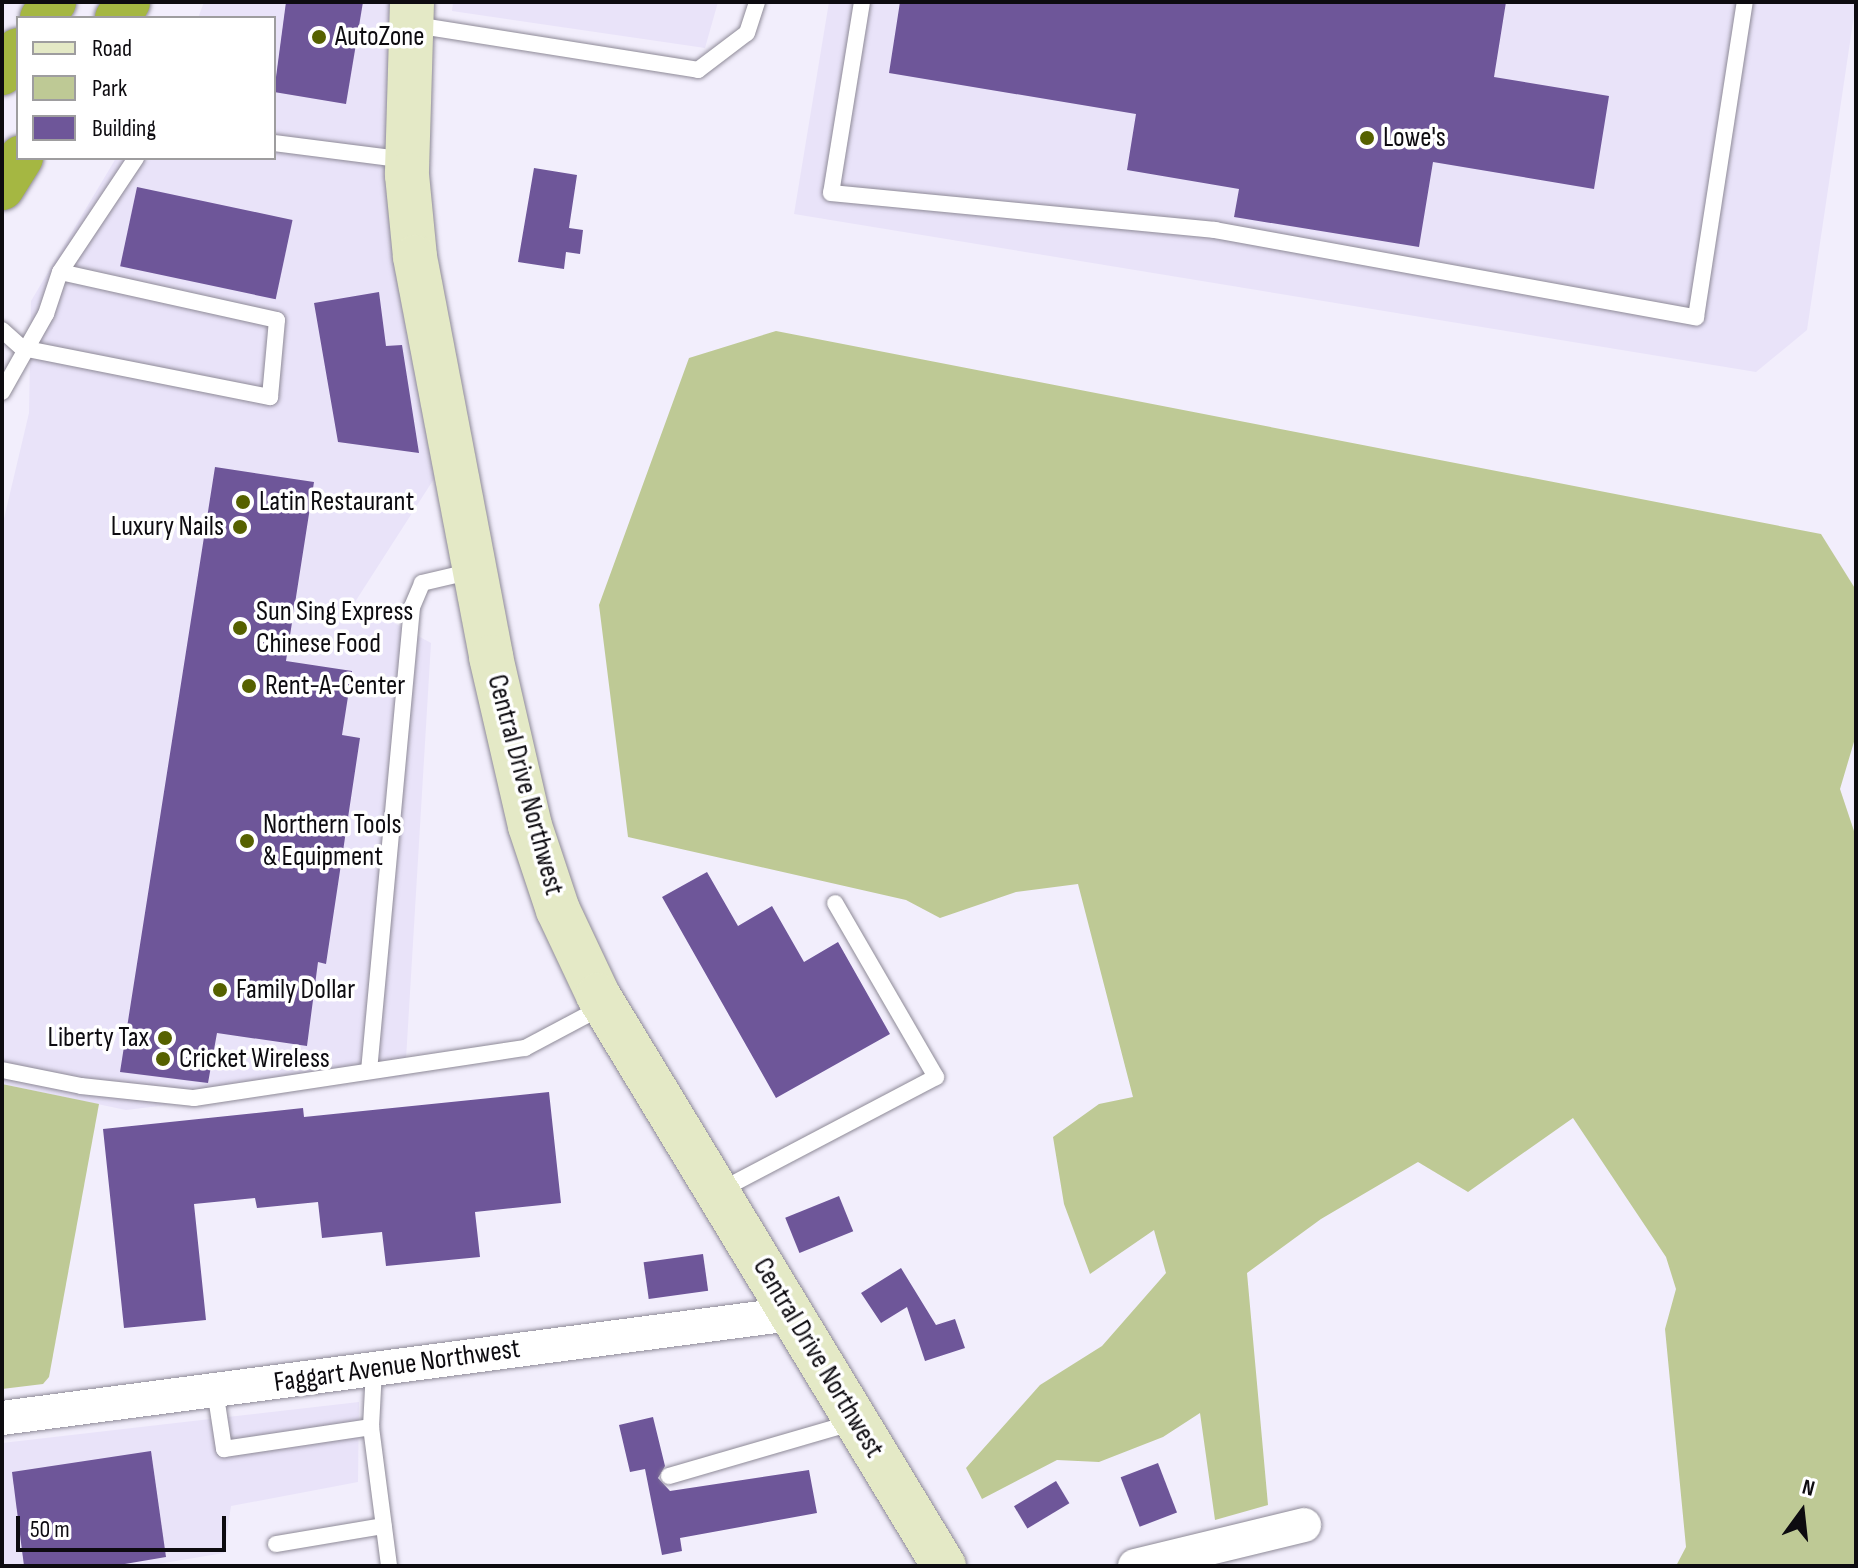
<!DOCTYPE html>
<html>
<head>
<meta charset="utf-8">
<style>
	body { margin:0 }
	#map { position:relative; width:1858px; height:1568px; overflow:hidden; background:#f2eefc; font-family:"Sofia Sans Condensed",sans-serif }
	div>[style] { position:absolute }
	.built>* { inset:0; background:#e9e3f9 }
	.green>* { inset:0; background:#bec995 }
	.building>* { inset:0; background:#6e5699; transform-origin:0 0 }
	.roads { filter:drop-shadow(0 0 2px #8e8a97) drop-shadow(0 0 2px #8e8a97) }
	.lane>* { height:16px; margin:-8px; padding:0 8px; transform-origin:8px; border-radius:8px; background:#fff }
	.street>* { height:34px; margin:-17px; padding:0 17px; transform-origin:17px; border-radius:17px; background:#fff }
	.secondary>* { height:44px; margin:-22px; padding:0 22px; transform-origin:22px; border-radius:22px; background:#e4e9c6 }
	.highway>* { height:44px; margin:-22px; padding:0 22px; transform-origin:22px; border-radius:22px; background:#a5b742 }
	.dots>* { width:22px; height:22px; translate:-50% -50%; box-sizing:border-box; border:4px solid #fff; border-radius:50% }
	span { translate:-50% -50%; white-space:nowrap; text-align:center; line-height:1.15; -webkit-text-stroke:7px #fff; paint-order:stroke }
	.poi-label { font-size:28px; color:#0d0b10 }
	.left { translate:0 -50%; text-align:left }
	.right { translate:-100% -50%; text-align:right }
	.street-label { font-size:28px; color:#0d0b10 }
	.frame { position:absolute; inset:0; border:4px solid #0d0b10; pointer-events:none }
	.legend { position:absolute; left:16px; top:16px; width:260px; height:144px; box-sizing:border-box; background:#fff; border:2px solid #9e9d9f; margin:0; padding:10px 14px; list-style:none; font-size:24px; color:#0d0b10 }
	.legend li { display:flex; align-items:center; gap:16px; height:40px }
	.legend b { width:40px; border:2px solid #9e9d9f }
	.north { position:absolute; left:1762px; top:1472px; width:80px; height:80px; -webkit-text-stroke:6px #fff; paint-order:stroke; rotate:15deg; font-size:22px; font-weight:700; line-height:32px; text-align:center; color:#0d0b10 }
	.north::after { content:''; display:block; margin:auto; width:28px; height:36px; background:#0d0b10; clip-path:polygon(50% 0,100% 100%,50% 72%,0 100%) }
	.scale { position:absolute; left:16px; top:1516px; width:210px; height:36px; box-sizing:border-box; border:4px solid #0d0b10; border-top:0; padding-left:10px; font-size:24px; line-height:28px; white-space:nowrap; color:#0d0b10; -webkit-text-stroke:6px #fff; paint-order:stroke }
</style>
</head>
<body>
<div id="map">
	<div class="built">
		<i style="clip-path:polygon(204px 2px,404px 2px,439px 471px,355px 602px,431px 643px,405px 1076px,126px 1110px,2px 1084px,2px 527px,29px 413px,31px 301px,116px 158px,274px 158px,274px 18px,198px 18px)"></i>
		<i style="clip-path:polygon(453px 2px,718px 2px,705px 48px,452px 11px)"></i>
		<i style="clip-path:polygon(829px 2px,1856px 2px,1807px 330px,1756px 372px,794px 214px)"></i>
		<i style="clip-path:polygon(359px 1402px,358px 1482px,231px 1506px,224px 1553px,146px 1566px,2px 1566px,2px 1443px)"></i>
	</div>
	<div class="green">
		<i style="clip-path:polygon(776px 331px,1821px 534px,1856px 590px,1856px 735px,1840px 789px,1856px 837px,1856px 1566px,1676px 1566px,1686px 1547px,1665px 1329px,1676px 1289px,1666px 1257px,1573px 1118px,1468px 1192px,1418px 1162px,1321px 1219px,1247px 1273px,1268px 1505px,1215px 1520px,1200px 1413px,1163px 1437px,1099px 1462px,1057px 1460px,982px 1499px,966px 1468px,1040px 1385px,1102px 1346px,1166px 1273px,1154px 1230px,1090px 1274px,1064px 1204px,1053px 1137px,1099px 1104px,1133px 1097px,1078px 884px,1016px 892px,940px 918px,906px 900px,628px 837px,599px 605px,689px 358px)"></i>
		<i style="clip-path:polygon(2px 1084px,99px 1104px,49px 1377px,43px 1384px,2px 1389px)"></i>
	</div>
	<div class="building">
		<i style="clip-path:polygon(286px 2px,363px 2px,346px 104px,274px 92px)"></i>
		<i style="clip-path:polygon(900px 2px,1506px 2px,1494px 77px,1609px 96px,1594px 189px,1433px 162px,1419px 247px,1234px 217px,1239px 189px,1127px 170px,1136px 114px,889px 73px)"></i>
		<i style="clip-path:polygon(534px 168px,577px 175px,569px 228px,583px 230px,580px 254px,566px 252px,564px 269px,518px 262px)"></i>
		<i style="left:137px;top:187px;width:159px;height:81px;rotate:12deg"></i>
		<i style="clip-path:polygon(379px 292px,386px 346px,402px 345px,419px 453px,338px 442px,314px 303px)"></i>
		<i style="clip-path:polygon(215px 467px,314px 482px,286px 661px,352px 671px,342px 735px,360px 738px,326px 964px,318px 962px,307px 1046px,217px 1033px,208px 1083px,120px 1072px)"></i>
		<i style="clip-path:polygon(707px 872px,738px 926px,772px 906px,804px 962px,838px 942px,890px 1034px,776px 1098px,662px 897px)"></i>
		<i style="clip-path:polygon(549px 1092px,561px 1203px,475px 1212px,480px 1257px,386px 1266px,382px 1232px,322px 1238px,318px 1202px,257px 1208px,255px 1198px,194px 1204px,206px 1320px,124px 1328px,103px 1129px,303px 1108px,304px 1117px)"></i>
		<i style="left:839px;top:1196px;width:38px;height:58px;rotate:68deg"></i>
		<i style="left:703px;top:1254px;width:37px;height:60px;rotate:82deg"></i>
		<i style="clip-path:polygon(901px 1268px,936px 1325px,955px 1319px,965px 1348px,925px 1361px,907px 1307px,881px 1323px,861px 1293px)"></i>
		<i style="clip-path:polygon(653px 1417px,665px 1466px,658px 1478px,670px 1491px,809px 1470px,817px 1513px,680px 1538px,682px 1551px,662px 1555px,645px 1469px,630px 1472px,619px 1425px)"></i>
		<i style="clip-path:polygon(151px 1451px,166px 1557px,113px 1566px,24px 1566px,12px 1472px)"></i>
		<i style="left:1158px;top:1463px;width:53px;height:40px;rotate:69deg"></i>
		<i style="left:1056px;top:1481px;width:26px;height:49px;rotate:59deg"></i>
	</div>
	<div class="roads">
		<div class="lane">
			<i style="left:862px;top:2px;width:193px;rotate:99.2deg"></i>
			<i style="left:831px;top:193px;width:386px;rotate:5.5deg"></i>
			<i style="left:1215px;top:230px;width:489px;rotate:10.3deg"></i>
			<i style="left:1696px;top:317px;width:319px;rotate:-81.2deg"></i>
			<i style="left:415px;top:25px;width:287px;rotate:9deg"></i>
			<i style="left:698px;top:70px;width:61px;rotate:-37.1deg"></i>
			<i style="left:747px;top:33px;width:33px;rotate:-72deg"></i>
			<i style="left:274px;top:143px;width:134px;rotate:7.3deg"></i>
			<i style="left:2px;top:330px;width:27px;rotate:42deg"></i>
			<i style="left:22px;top:348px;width:253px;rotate:11.2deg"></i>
			<i style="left:270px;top:397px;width:77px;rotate:-84.8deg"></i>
			<i style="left:277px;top:320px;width:222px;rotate:-167.5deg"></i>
			<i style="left:60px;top:272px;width:137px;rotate:-56.3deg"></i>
			<i style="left:2px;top:392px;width:90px;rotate:-60.6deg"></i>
			<i style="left:46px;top:314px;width:44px;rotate:-71.6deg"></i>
			<i style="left:2px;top:1070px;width:81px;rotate:11.4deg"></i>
			<i style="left:81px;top:1086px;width:114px;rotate:6.1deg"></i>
			<i style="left:194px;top:1098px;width:335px;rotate:-8.6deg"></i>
			<i style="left:525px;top:1048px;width:89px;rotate:-28deg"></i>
			<i style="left:369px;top:1071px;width:466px;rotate:-84.7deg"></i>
			<i style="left:412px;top:607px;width:26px;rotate:-67deg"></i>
			<i style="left:422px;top:583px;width:52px;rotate:-13.2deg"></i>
			<i style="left:719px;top:1191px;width:245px;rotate:-27.7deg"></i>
			<i style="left:936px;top:1077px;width:201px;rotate:-120.1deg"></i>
			<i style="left:215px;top:1390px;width:60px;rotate:81.3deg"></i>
			<i style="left:224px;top:1449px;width:149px;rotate:-8.5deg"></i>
			<i style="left:371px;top:1427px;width:140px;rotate:82.6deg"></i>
			<i style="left:371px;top:1427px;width:58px;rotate:-87deg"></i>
			<i style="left:669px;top:1476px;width:194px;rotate:-16.2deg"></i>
			<i style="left:276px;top:1544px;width:109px;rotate:-9.5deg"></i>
		</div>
		<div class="street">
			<i style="left:2px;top:1418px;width:796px;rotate:-7.51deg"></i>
			<i style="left:1135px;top:1566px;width:174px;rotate:-13.6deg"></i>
		</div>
		<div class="secondary">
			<i style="left:412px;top:2px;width:173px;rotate:91.7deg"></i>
			<i style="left:407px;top:175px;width:82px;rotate:84.4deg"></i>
			<i style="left:415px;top:257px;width:407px;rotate:79.2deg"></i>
			<i style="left:491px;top:657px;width:173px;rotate:77deg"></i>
			<i style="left:530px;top:826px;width:89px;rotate:71.6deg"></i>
			<i style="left:558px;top:910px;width:94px;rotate:64.8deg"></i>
			<i style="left:598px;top:995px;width:668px;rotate:58.79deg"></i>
		</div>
		<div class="highway">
			<i style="left:42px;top:18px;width:20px;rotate:-53deg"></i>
			<i style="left:117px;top:18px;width:19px;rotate:-55deg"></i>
			<i style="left:2px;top:73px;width:28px;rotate:-55deg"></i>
			<i style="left:2px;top:188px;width:36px;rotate:-58deg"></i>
		</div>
	</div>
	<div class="dots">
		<i style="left:319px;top:37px;background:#566100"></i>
		<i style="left:1367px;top:138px;background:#566100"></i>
		<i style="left:243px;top:502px;background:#566100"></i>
		<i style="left:240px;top:527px;background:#566100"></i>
		<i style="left:240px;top:628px;background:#566100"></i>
		<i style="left:249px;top:686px;background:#566100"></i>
		<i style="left:247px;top:841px;background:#566100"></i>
		<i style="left:220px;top:990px;background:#566100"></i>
		<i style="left:165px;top:1038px;background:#566100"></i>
		<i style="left:163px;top:1059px;background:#566100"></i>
	</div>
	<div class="poi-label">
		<span class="left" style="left:335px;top:37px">AutoZone</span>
		<span class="left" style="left:1383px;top:138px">Lowe's</span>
		<span class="left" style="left:259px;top:502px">Latin Restaurant</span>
		<span class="right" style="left:224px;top:527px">Luxury Nails</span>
		<span class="left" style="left:256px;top:628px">Sun Sing Express<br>Chinese Food</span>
		<span class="left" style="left:265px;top:686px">Rent-A-Center</span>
		<span class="left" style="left:263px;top:841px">Northern Tools<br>&amp; Equipment</span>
		<span class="left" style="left:236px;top:990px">Family Dollar</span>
		<span class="right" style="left:149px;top:1038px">Liberty Tax</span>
		<span class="left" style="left:179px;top:1059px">Cricket Wireless</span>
	</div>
	<div class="street-label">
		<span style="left:525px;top:785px;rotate:75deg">Central Drive Northwest</span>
		<span style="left:818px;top:1358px;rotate:59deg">Central Drive Northwest</span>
		<span style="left:397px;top:1366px;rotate:-8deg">Faggart Avenue Northwest</span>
	</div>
	<div class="frame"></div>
	<ul class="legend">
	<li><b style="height:10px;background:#e4e9c6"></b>Road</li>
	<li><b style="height:22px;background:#bec995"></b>Park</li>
	<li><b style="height:22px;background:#6e5699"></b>Building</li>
	</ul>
	<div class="north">N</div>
	<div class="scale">50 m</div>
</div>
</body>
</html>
